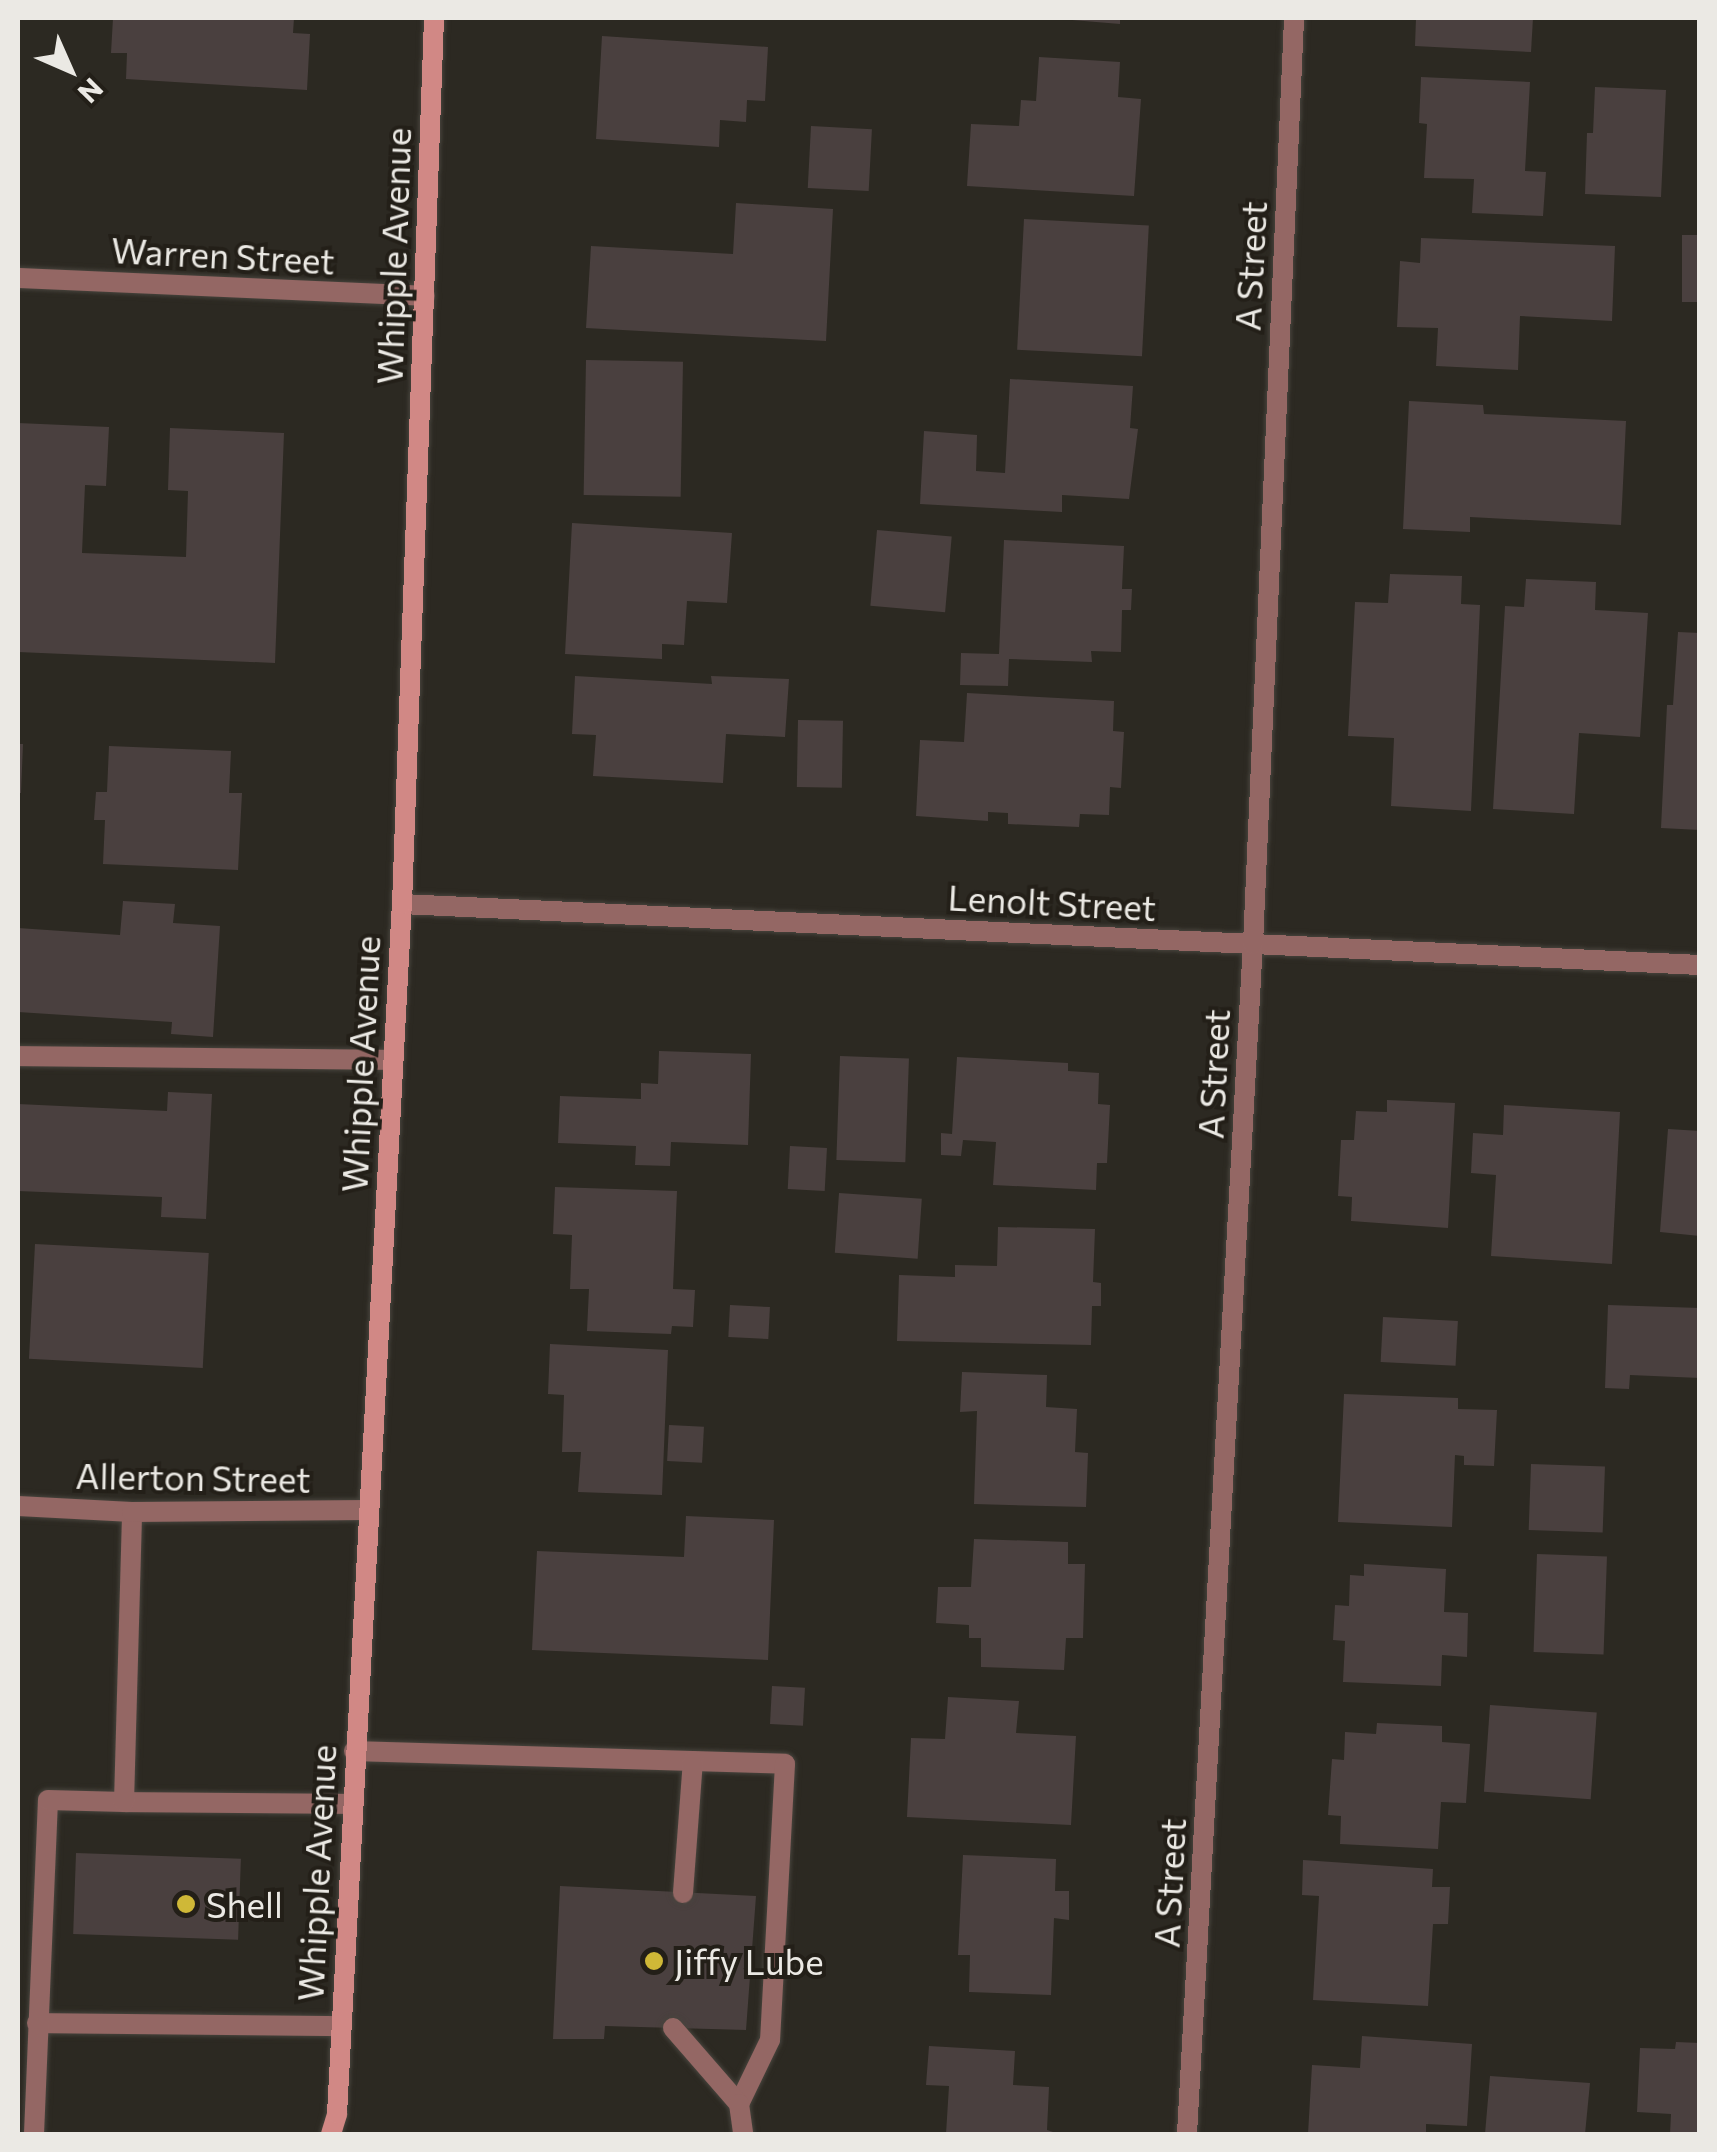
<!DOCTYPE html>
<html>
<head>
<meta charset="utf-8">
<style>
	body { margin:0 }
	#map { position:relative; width:1717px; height:2152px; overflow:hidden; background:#2c2922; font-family:Commissioner,sans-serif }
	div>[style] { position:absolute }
	.building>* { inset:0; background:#4a403f; transform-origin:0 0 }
	.roads { filter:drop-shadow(0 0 2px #47443d) drop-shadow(0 0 2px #47443d) }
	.lane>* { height:20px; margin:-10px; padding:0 10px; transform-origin:10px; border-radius:10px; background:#946764 }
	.street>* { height:20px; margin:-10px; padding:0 10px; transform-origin:10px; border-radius:10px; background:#946764 }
	.secondary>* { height:20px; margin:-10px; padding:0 10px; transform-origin:10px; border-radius:10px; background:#d18885 }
	.dots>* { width:28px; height:28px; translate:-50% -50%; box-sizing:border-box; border:5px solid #231f18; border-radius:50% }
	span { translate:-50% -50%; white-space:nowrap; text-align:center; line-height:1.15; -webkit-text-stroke:8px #231f18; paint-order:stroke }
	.street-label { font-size:35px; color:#ebe9e4 }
	.poi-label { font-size:35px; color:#ebe9e4 }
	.left { translate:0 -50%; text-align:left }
	.frame { position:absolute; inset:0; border:20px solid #ebe9e4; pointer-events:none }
	.north { position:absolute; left:20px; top:20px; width:100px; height:100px; -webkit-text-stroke:8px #231f18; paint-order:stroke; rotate:135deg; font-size:28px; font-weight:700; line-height:40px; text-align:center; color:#ebe9e4 }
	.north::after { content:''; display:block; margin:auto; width:35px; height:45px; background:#ebe9e4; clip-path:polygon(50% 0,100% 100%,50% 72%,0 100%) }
</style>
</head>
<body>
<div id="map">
	<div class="building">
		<i style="clip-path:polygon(113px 18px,294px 18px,293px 33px,310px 34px,307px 90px,126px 79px,127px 53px,111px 53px)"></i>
		<i style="clip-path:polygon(1072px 18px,1120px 18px,1120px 24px,1072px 20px)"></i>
		<i style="clip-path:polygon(1416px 18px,1533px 18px,1531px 52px,1415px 46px)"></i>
		<i style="clip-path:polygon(602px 36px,768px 47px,765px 101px,747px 100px,746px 122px,720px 120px,719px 147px,596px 139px)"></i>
		<i style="clip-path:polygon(1039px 57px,1120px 62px,1118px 97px,1141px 99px,1134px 196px,967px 186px,971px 124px,1019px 126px,1021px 100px,1036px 101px)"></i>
		<i style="clip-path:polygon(1421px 77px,1530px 82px,1525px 171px,1546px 172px,1543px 216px,1472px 213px,1474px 179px,1424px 178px,1427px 124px,1419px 123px)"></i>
		<i style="clip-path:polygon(1595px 87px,1666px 90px,1661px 197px,1585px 194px,1587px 133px,1593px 133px)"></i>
		<i style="left:811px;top:126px;width:61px;height:62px;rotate:3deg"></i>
		<i style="clip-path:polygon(736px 203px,833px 209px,826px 341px,586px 328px,591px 246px,733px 254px)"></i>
		<i style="left:1024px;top:219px;width:125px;height:131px;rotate:3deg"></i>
		<i style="left:1682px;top:235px;width:18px;height:67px"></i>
		<i style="clip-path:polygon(1421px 238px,1615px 246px,1612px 321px,1520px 316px,1518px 370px,1436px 366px,1438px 328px,1397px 327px,1400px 261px,1420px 263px)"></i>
		<i style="left:586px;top:360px;width:97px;height:135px;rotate:1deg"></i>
		<i style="clip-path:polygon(1010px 379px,1133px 386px,1130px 428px,1138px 429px,1129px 499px,1062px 495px,1062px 512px,920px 504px,924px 431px,977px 435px,976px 471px,1005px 473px)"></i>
		<i style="clip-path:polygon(1409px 401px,1483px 405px,1484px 414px,1626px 421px,1621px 525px,1470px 517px,1470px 532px,1403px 529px)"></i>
		<i style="clip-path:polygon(18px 423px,109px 427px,106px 486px,85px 485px,82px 553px,186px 557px,188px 491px,168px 490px,170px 428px,284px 433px,275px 663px,18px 652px)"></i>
		<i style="clip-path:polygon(572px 523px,732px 533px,727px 603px,687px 601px,684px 645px,662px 644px,662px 659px,565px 654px)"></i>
		<i style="left:877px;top:530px;width:75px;height:76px;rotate:5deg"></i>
		<i style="clip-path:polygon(1004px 540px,1124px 546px,1122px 589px,1132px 589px,1131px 610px,1122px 610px,1121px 652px,1091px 651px,1092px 662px,1009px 659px,1008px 686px,960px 685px,961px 653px,999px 654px)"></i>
		<i style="clip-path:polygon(1390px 574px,1462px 576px,1461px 604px,1480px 605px,1471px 811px,1391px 806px,1394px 738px,1348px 736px,1355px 602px,1388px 603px)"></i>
		<i style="clip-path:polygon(1526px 579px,1596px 582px,1595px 610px,1648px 613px,1640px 737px,1579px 733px,1574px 814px,1493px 809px,1505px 606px,1524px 607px)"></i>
		<i style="clip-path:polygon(1678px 632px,1700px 633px,1700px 830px,1661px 828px,1667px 705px,1673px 705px)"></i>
		<i style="clip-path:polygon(575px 676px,712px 684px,711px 676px,789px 679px,785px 737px,726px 734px,723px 783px,593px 776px,596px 735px,572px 734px)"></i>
		<i style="clip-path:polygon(967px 693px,1114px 701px,1113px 731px,1124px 732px,1121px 788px,1110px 787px,1109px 815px,1080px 814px,1079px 827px,1008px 824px,1008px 813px,988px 812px,988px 821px,916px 816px,920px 740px,964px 742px)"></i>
		<i style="left:798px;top:720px;width:45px;height:67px;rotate:1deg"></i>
		<i style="clip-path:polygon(18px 744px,23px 744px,21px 793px,18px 793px)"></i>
		<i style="clip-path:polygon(109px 746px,231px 751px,229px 793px,242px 793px,238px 870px,103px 864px,105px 820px,94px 820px,96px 792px,107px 792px)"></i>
		<i style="clip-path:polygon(123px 901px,175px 904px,173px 923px,220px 926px,213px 1037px,171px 1034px,172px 1022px,18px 1012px,18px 928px,120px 935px)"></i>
		<i style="clip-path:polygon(659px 1051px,751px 1054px,748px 1145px,671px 1142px,670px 1166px,635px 1165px,636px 1146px,558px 1143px,560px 1096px,641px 1099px,641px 1083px,658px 1084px)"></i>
		<i style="left:840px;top:1056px;width:69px;height:104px;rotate:2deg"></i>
		<i style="clip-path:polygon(957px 1057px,1068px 1063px,1068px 1071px,1099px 1073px,1098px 1104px,1110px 1105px,1107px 1163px,1097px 1163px,1096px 1190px,993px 1185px,996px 1142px,963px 1140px,961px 1156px,941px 1155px,941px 1133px,952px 1134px)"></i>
		<i style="clip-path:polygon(168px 1092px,212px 1094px,206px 1219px,161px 1217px,162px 1197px,18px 1191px,18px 1104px,167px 1111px)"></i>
		<i style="clip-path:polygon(1387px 1100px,1455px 1103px,1448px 1228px,1351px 1221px,1352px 1197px,1338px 1196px,1341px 1140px,1354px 1140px,1356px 1111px,1387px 1112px)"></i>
		<i style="clip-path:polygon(1504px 1105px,1620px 1112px,1612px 1264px,1491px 1256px,1496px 1175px,1471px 1173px,1473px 1133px,1503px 1135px)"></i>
		<i style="clip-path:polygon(1668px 1129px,1700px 1131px,1700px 1236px,1660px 1232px)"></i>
		<i style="left:790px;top:1146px;width:37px;height:43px;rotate:3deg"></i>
		<i style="clip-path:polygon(555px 1187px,677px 1191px,673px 1289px,695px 1290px,693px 1327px,672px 1326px,671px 1334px,587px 1331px,589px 1289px,570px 1289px,572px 1235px,553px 1234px)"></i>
		<i style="left:839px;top:1193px;width:83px;height:60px;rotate:4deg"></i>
		<i style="clip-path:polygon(998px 1227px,1095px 1229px,1093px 1282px,1101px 1283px,1101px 1306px,1092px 1306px,1091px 1345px,897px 1341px,899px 1275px,955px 1277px,955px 1265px,997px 1266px)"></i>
		<i style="left:35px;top:1244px;width:174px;height:115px;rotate:3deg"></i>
		<i style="left:730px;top:1305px;width:40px;height:32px;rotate:3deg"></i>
		<i style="clip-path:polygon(1608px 1305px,1700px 1308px,1700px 1378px,1630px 1375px,1629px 1389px,1605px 1388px)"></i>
		<i style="left:1383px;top:1317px;width:75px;height:45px;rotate:3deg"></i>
		<i style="clip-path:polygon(550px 1344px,668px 1350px,662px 1495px,578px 1492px,581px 1452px,562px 1452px,564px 1395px,548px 1394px)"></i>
		<i style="clip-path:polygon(962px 1372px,1047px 1375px,1046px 1407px,1077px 1409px,1075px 1452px,1088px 1453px,1086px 1507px,974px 1504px,977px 1411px,960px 1412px)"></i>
		<i style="clip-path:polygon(1344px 1394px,1458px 1398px,1458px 1409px,1497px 1410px,1494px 1466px,1464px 1465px,1464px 1456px,1455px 1455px,1452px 1527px,1338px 1522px)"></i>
		<i style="left:669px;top:1425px;width:35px;height:36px;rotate:3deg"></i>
		<i style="left:1531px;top:1464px;width:74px;height:66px;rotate:2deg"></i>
		<i style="clip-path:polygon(686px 1516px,774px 1520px,768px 1660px,532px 1650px,537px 1551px,684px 1557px)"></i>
		<i style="clip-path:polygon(974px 1539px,1068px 1542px,1068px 1564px,1085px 1564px,1083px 1638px,1066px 1638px,1064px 1670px,981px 1667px,981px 1638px,969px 1638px,969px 1625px,936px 1623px,938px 1587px,971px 1587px)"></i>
		<i style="left:1537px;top:1554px;width:70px;height:98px;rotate:2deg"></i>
		<i style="clip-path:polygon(1364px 1564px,1446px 1569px,1444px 1612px,1468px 1613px,1467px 1657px,1442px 1655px,1441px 1686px,1343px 1682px,1345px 1641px,1333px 1640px,1335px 1605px,1349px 1606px,1350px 1575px,1364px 1576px)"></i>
		<i style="left:772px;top:1686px;width:33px;height:38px;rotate:3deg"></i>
		<i style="clip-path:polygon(948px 1697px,1019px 1701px,1016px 1733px,1076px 1736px,1071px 1825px,907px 1817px,911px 1738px,945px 1739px)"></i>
		<i style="left:1490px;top:1705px;width:107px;height:87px;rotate:4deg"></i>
		<i style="clip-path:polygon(1377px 1723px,1442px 1726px,1442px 1742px,1470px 1744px,1466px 1803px,1441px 1802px,1438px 1849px,1340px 1844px,1341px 1816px,1328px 1815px,1332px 1759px,1344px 1760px,1345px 1732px,1376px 1734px)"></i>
		<i style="left:76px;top:1853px;width:165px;height:81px;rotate:2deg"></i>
		<i style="clip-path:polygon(963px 1855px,1056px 1859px,1055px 1891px,1069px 1891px,1069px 1920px,1054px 1918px,1051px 1995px,969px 1992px,970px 1955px,958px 1955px)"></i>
		<i style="clip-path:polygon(1303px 1860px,1433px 1869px,1432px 1887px,1450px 1887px,1448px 1924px,1433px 1924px,1428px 2006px,1313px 2000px,1319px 1896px,1302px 1895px)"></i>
		<i style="clip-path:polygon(560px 1886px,756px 1896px,746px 2030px,605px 2026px,604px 2039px,553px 2039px)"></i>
		<i style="clip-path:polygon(1362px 2036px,1472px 2044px,1467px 2126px,1426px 2124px,1426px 2134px,1308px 2134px,1312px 2065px,1360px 2068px)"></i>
		<i style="clip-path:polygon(1676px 2042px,1700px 2043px,1700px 2134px,1670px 2134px,1671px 2114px,1637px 2112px,1640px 2048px,1675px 2049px)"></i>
		<i style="clip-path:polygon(929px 2046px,1015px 2051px,1013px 2085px,1049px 2087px,1047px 2130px,1059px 2134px,946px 2134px,949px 2086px,926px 2085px)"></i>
		<i style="clip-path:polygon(1490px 2076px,1590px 2083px,1585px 2134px,1485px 2134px)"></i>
	</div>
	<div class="roads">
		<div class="lane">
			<i style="left:18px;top:1056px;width:375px;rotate:0.6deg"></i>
			<i style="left:354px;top:1751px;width:431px;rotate:1.7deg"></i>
			<i style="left:785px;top:1764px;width:276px;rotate:93.1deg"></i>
			<i style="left:770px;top:2040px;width:71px;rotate:115.8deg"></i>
			<i style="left:124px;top:1802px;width:228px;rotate:0.5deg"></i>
			<i style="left:683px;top:1893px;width:132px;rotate:-85.7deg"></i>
			<i style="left:37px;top:2023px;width:304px;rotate:0.6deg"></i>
			<i style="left:673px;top:2028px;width:101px;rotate:49deg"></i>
			<i style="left:739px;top:2104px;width:30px;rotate:82deg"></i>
			<i style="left:34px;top:2134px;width:334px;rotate:-87.6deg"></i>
			<i style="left:48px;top:1800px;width:76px;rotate:1.5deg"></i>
			<i style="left:124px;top:1802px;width:290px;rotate:-88.4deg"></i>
		</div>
		<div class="street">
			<i style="left:18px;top:278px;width:407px;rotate:2.5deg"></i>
			<i style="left:402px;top:904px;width:1299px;rotate:2.69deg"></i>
			<i style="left:18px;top:1506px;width:114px;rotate:3deg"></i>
			<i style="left:132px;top:1512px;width:235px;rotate:-0.5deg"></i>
			<i style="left:1187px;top:2134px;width:1192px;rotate:-86.83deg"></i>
			<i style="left:1253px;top:944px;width:927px;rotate:-87.46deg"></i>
		</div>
		<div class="secondary">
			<i style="left:331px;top:2134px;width:21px;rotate:-73deg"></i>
			<i style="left:337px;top:2114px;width:1212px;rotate:-86.93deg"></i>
			<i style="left:402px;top:904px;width:887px;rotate:-87.93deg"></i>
		</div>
	</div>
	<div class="dots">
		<i style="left:186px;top:1904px;background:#cfb837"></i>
		<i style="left:654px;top:1961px;background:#cfb837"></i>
	</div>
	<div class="street-label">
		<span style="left:223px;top:255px;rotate:3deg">Warren Street</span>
		<span style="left:393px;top:256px;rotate:-88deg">Whipple Avenue</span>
		<span style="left:1250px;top:266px;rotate:-87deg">A Street</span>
		<span style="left:1052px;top:902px;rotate:3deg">Lenolt Street</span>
		<span style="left:360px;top:1064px;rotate:-87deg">Whipple Avenue</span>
		<span style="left:1213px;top:1074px;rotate:-87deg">A Street</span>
		<span style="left:193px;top:1477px;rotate:1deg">Allerton Street</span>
		<span style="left:316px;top:1873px;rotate:-87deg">Whipple Avenue</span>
		<span style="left:1169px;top:1883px;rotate:-87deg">A Street</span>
	</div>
	<div class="poi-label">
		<span class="left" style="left:206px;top:1904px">Shell</span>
		<span class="left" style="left:674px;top:1961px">Jiffy Lube</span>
	</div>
	<div class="frame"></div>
	<div class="north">N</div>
</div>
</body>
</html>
